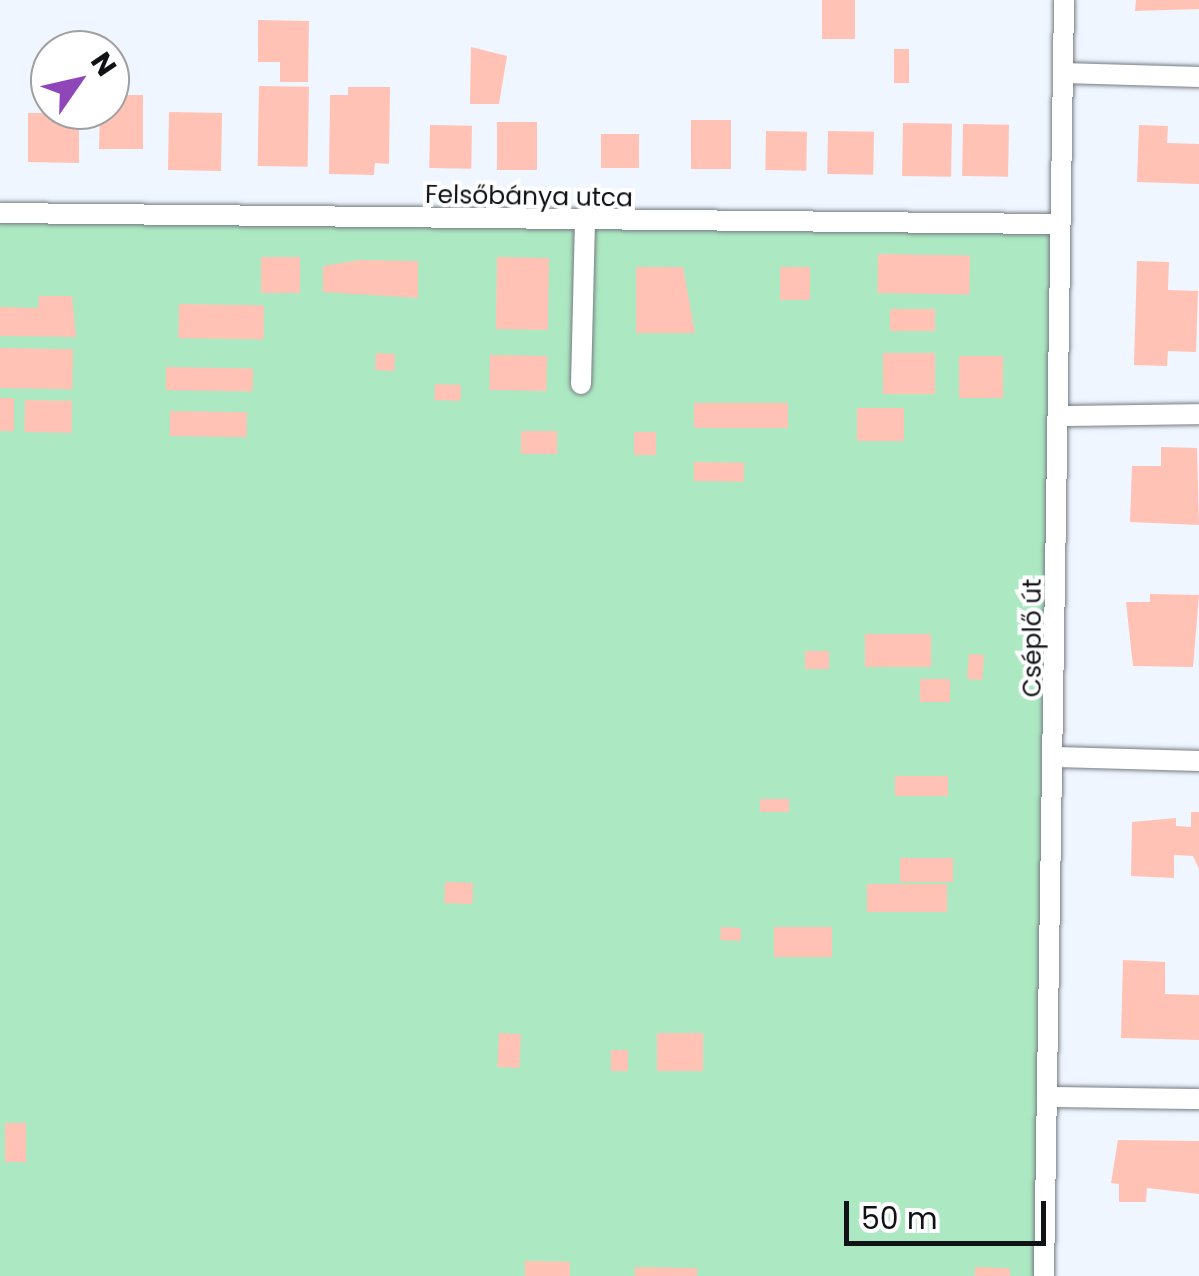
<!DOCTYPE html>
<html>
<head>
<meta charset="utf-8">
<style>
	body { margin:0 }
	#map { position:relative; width:1199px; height:1276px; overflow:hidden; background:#f0f6ff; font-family:Poppins,sans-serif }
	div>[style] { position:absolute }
	.green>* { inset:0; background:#ace9c2; transform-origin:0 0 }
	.building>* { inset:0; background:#ffc2b5; transform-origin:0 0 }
	.roads { filter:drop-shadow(0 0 2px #777c84) drop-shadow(0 0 2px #777c84) }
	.minor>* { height:20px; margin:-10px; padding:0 10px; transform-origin:10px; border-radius:10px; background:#fff }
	span { translate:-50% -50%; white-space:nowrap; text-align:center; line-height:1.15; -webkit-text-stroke:8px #fff; paint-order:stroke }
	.street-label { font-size:25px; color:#101215 }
	.north { position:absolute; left:30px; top:30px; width:100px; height:100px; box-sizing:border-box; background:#fff; border:2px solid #9fa0a1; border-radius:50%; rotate:56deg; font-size:28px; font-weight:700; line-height:40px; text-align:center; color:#101215 }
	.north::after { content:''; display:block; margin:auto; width:35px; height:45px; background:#8f46b8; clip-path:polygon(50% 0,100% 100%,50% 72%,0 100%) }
	.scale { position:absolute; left:844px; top:1201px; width:202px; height:45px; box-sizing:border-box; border:5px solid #101215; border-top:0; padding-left:12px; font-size:30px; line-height:35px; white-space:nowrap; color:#101215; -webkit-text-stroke:8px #fff; paint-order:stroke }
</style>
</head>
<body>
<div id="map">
	<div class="green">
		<i style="left:0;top:213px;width:1058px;height:1063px;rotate:1deg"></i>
	</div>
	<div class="building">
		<i style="left:822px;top:0;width:33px;height:39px"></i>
		<i style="clip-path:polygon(1136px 0,1199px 0,1199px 9px,1135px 11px)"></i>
		<i style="clip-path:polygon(258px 20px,309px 21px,308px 82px,280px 82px,280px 62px,258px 62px)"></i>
		<i style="clip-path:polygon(471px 47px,507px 56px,499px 104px,470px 104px)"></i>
		<i style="left:894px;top:49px;width:15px;height:34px"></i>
		<i style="left:259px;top:86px;width:50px;height:80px;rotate:1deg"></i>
		<i style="clip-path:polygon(348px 87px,390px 87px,389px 164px,375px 163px,374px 175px,329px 174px,330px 95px,348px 95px)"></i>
		<i style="clip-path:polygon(110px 95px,143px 95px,143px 149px,99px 149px,100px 110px,110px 110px)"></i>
		<i style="clip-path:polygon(45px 103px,79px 110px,79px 163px,28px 162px,28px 113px,45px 113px)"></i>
		<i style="left:169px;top:112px;width:53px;height:58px;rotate:1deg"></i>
		<i style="left:691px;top:120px;width:40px;height:49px"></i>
		<i style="left:497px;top:122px;width:40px;height:48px"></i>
		<i style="left:903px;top:123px;width:49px;height:53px;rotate:1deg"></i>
		<i style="left:963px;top:124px;width:46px;height:52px;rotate:1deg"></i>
		<i style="left:430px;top:125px;width:42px;height:43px;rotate:1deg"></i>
		<i style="clip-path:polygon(1139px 125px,1168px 126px,1167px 143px,1199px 144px,1199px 184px,1137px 182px)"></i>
		<i style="left:766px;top:131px;width:41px;height:39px;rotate:1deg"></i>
		<i style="left:828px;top:131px;width:46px;height:43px;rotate:1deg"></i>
		<i style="left:601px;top:134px;width:38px;height:34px"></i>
		<i style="left:878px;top:254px;width:92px;height:39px;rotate:1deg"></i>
		<i style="left:261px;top:257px;width:39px;height:36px"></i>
		<i style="left:497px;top:257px;width:52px;height:72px;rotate:1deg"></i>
		<i style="clip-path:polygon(360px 260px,418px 261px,418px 298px,323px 292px,323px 266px)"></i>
		<i style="clip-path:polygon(1137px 261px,1169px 262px,1168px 290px,1198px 291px,1196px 352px,1168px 351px,1167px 366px,1134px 365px)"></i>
		<i style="clip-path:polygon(636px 267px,683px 267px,695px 333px,636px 333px)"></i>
		<i style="left:780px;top:267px;width:30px;height:33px"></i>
		<i style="clip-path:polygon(39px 296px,72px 296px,76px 337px,0 336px,0 307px,38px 308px)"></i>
		<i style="left:179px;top:304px;width:85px;height:34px;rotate:1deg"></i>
		<i style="left:890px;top:309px;width:45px;height:22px"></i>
		<i style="left:0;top:348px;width:73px;height:40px;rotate:1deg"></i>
		<i style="left:376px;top:353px;width:19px;height:17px;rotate:3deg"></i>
		<i style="left:883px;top:353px;width:52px;height:41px"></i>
		<i style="left:490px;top:355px;width:57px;height:35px;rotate:1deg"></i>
		<i style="left:959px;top:356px;width:44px;height:42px"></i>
		<i style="left:166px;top:367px;width:87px;height:23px;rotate:1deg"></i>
		<i style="left:435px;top:384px;width:26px;height:16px;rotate:2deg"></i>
		<i style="left:0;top:398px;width:14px;height:33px"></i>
		<i style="left:25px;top:400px;width:47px;height:32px;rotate:1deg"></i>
		<i style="left:694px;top:403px;width:94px;height:25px"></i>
		<i style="left:857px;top:408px;width:47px;height:33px"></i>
		<i style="left:170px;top:411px;width:77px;height:25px;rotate:1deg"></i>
		<i style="left:521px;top:431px;width:36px;height:23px"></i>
		<i style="left:634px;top:432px;width:22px;height:23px"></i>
		<i style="clip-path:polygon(1161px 447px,1197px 448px,1199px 525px,1130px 522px,1132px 466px,1161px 466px)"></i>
		<i style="left:694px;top:462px;width:50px;height:19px;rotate:1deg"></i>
		<i style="clip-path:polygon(1150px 594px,1199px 595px,1193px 667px,1133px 666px,1126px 602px,1150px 602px)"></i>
		<i style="left:865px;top:634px;width:66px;height:33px"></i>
		<i style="left:805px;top:651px;width:24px;height:18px"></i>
		<i style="left:969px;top:654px;width:15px;height:25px;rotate:4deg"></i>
		<i style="left:920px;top:679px;width:30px;height:23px"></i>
		<i style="left:895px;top:776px;width:53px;height:20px"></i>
		<i style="left:760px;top:799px;width:29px;height:13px"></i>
		<i style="clip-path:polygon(1191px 812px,1199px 812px,1199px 869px,1193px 856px,1174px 855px,1174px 878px,1131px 876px,1132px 822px,1176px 818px,1176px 826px,1191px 827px)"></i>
		<i style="left:900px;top:858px;width:53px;height:24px"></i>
		<i style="left:445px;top:882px;width:28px;height:21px;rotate:2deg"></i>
		<i style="left:867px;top:884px;width:80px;height:28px"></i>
		<i style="left:721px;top:927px;width:20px;height:13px;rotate:3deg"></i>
		<i style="left:774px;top:927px;width:58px;height:30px"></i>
		<i style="clip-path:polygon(1123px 960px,1165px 962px,1165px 994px,1199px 995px,1199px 1040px,1121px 1038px)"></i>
		<i style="left:499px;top:1033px;width:22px;height:34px;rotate:3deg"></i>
		<i style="left:657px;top:1033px;width:46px;height:38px"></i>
		<i style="left:611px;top:1050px;width:17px;height:21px"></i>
		<i style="left:5px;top:1123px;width:21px;height:39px"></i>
		<i style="clip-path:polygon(1118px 1140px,1199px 1141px,1199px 1194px,1147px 1188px,1146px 1202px,1119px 1202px,1119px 1184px,1111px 1183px)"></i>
		<i style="left:525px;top:1261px;width:45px;height:15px;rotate:1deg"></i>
		<i style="left:635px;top:1267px;width:62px;height:9px;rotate:1deg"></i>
		<i style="left:975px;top:1267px;width:35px;height:9px;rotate:2deg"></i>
	</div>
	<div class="roads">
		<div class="minor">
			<i style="left:1064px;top:73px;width:135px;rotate:1.7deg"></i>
			<i style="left:0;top:213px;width:1058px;rotate:0.6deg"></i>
			<i style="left:581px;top:384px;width:161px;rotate:-88.6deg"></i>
			<i style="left:1060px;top:416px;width:139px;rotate:-0.8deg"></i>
			<i style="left:1057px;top:757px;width:142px;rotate:1.6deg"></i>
			<i style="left:1047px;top:1097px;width:152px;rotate:0.8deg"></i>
			<i style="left:1044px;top:1276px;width:1276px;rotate:-89.1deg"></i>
		</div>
	</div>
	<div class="street-label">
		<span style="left:529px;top:197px;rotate:1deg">Felsőbánya utca</span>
		<span style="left:1033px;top:638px;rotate:-90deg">Cséplő út</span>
	</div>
	<div class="north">N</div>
	<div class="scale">50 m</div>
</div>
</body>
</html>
